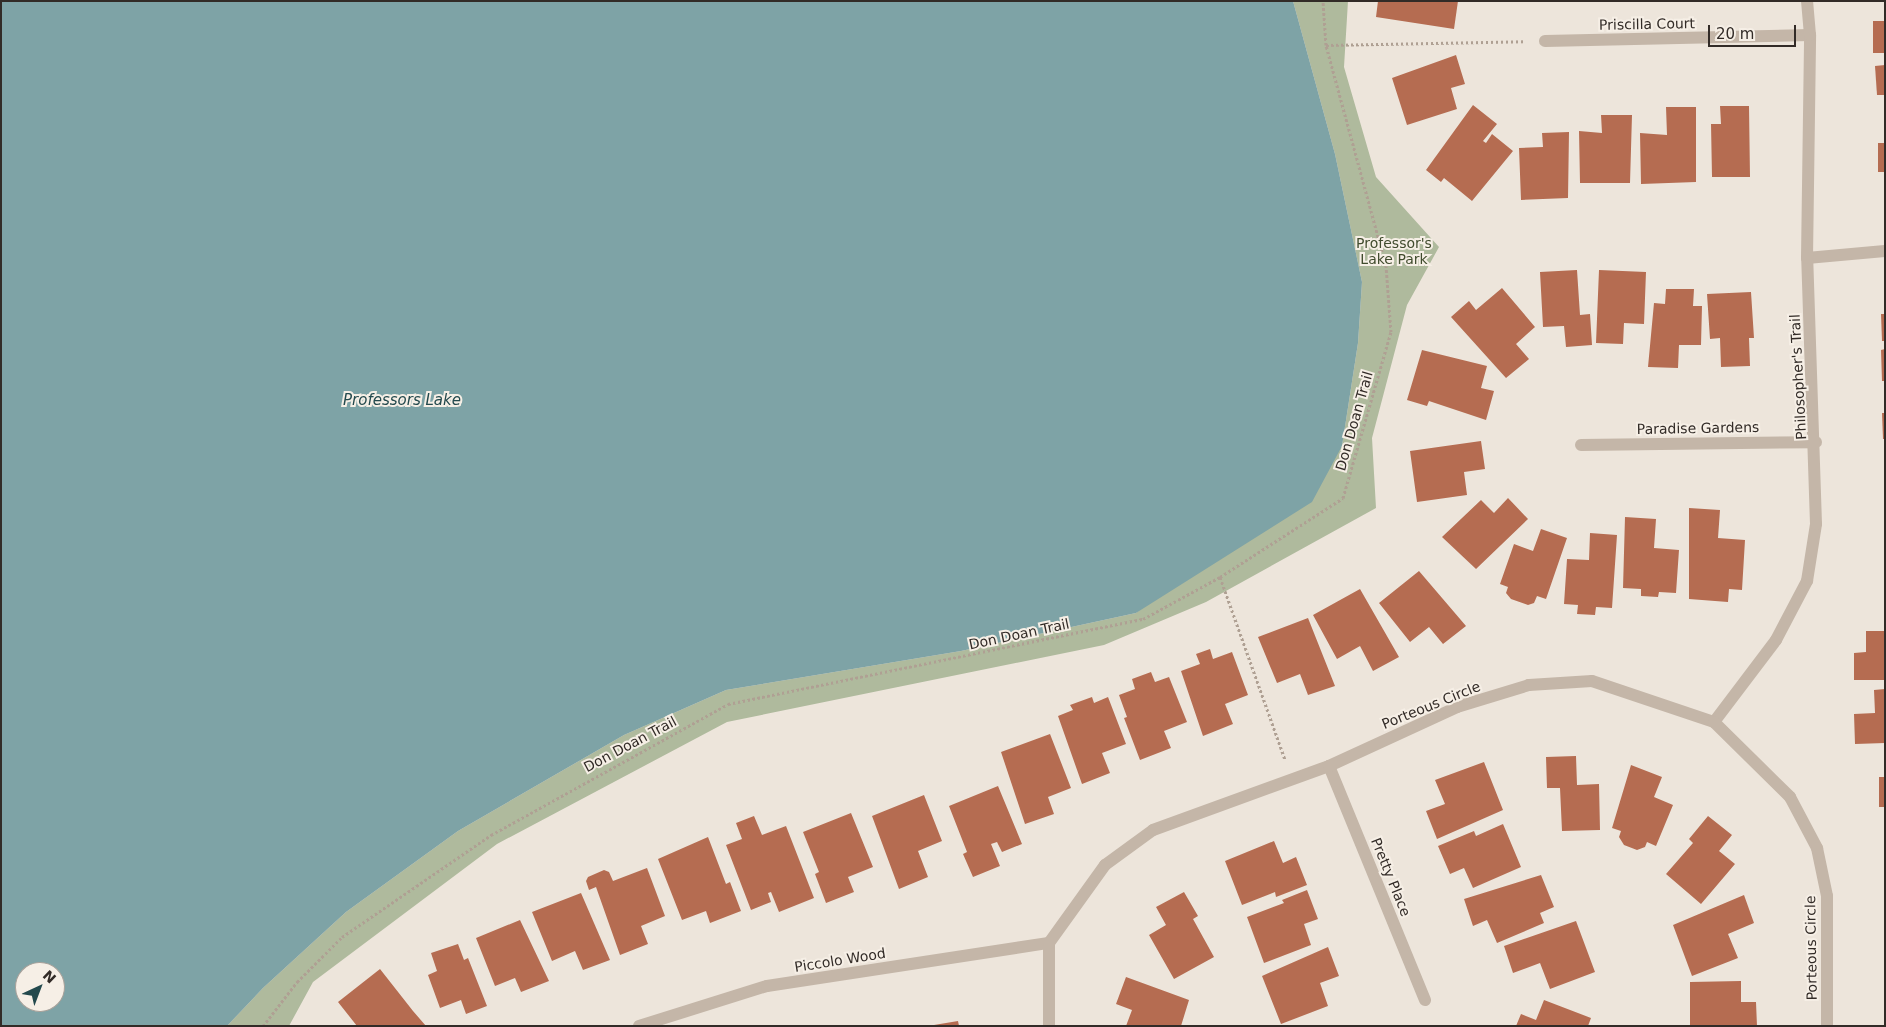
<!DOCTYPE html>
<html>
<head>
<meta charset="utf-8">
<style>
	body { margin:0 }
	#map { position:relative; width:1886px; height:1027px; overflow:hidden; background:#ede5db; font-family:"DejaVu Sans",sans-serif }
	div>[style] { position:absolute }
	.green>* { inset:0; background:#afba9d }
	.water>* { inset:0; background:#7ea3a6 }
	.building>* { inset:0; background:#b56c51; transform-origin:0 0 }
	.path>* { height:3px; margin-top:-1.5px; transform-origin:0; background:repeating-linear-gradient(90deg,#afa093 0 2.5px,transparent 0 5px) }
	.minor>* { height:12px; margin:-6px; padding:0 6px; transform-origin:6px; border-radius:6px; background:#c4b6a8 }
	span { translate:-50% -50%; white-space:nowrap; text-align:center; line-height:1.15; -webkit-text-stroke:4px #f6efe6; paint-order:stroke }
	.street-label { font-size:14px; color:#322b27 }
	.park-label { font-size:14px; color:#414c2e }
	.water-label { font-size:15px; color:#23494d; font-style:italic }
	.frame { position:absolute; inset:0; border:2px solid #322b27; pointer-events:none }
	.north { position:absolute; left:15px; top:962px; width:50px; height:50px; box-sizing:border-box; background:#f6efe6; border:1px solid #a8a19a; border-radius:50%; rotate:43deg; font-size:14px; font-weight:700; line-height:20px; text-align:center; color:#322b27 }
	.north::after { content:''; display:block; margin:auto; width:18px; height:22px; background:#23494d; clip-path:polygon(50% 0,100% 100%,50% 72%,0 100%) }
	.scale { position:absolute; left:1708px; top:25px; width:88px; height:22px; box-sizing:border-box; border:2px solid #322b27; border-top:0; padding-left:6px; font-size:15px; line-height:18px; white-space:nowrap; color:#322b27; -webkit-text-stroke:4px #f6efe6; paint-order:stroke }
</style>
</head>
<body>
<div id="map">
	<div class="green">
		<i style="clip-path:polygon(1293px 1px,1348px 1px,1344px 67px,1376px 177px,1439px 247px,1407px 305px,1372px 438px,1376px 508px,1206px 602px,1104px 645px,727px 722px,497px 844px,313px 982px,289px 1026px,227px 1026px,263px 988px,346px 912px,458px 831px,624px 735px,726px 690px,961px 651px,1136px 613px,1342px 446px,1358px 343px,1362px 282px,1335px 154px)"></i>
	</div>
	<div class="water">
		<i style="clip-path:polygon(evenodd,1px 1px,1293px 1px,1335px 154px,1362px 282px,1358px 343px,1342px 446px,1312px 502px,1136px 613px,961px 651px,726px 690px,624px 735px,458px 831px,346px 912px,263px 988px,227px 1026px,1px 1026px,1px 1px,25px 972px,55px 972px,55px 1002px,25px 1002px,25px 972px)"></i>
	</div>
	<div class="building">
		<i style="clip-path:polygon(1378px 1px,1458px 1px,1454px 29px,1376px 17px)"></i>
		<i style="left:1873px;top:21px;width:12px;height:32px"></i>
		<i style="clip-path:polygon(1456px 55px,1465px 84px,1451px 88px,1457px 109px,1407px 125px,1392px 78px)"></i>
		<i style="clip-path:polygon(1885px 65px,1885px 95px,1877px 95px,1875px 66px)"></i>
		<i style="clip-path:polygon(1473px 105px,1497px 124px,1483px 141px,1486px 143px,1492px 134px,1513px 151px,1472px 201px,1444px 178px,1441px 182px,1426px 170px)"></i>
		<i style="clip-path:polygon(1720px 106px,1749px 106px,1750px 177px,1712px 177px,1711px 124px,1721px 124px)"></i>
		<i style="clip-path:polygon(1666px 107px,1696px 107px,1696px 182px,1641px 184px,1640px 133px,1667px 135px)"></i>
		<i style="clip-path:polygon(1601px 115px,1632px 115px,1630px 183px,1580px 183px,1579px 131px,1602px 133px)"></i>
		<i style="clip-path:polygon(1569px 132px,1568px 198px,1521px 200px,1519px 148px,1543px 147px,1542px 133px)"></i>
		<i style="left:1878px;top:143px;width:7px;height:29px"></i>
		<i style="clip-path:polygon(1577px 270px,1580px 315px,1590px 314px,1592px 345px,1566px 347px,1564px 326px,1543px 327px,1540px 272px)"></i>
		<i style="clip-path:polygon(1599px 270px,1646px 272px,1644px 324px,1624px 323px,1623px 344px,1596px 343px)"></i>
		<i style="clip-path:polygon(1502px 288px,1535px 327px,1516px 344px,1529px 359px,1506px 378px,1451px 317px,1469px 301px,1476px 310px)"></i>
		<i style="clip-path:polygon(1666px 289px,1694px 289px,1693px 306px,1702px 306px,1701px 345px,1679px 345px,1678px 368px,1648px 367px,1654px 303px,1665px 304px)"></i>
		<i style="clip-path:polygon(1751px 292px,1754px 338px,1749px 338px,1750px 366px,1721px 367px,1720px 338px,1710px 339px,1707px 294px)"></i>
		<i style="clip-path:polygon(1881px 314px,1885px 314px,1885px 341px,1882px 341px)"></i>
		<i style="clip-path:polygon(1885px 349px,1885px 381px,1882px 381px,1881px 350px)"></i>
		<i style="clip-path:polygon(1422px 350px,1487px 366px,1481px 388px,1494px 391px,1486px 420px,1429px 401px,1427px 406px,1407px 400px)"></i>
		<i style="clip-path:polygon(1882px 413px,1885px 413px,1885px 439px,1883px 439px)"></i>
		<i style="clip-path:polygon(1481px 441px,1485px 469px,1464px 472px,1467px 495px,1417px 502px,1410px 451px)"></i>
		<i style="clip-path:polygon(1508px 498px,1528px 519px,1476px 569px,1442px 537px,1481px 500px,1494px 513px)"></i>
		<i style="clip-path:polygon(1689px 508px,1720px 510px,1718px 538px,1745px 540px,1742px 590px,1729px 589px,1728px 602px,1689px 599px)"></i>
		<i style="clip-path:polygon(1625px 517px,1656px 519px,1654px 548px,1679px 550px,1676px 593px,1659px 592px,1658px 597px,1641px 596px,1641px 589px,1623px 588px)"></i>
		<i style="clip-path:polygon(1541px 529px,1567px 538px,1546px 599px,1537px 596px,1534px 603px,1528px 605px,1511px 599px,1506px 593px,1508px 587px,1500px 584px,1514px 544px,1533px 551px)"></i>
		<i style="clip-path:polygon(1590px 533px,1617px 535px,1612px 608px,1596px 607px,1595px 615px,1577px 614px,1578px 605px,1564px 604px,1567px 559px,1589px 560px)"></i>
		<i style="clip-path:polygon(1419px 571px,1466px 626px,1443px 644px,1429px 627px,1410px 642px,1379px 603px)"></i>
		<i style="clip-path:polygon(1360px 589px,1399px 657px,1373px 671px,1360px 646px,1337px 659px,1313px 615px)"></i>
		<i style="clip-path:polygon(1308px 618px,1335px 686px,1308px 695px,1300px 674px,1277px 683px,1258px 637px)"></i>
		<i style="clip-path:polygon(1866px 631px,1885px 631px,1885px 680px,1854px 680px,1854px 653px,1866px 652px)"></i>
		<i style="clip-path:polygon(1210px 649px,1213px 659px,1232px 652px,1248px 695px,1225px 704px,1233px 724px,1203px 736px,1181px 671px,1200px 664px,1196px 654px)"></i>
		<i style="clip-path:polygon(1151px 672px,1155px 682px,1169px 677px,1187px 722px,1164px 731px,1171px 748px,1140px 760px,1124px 718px,1127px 717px,1119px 695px,1135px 689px,1132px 679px)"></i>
		<i style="clip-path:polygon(1885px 689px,1885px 743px,1855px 744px,1854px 714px,1875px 713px,1874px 690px)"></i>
		<i style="clip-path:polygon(1092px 697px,1094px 703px,1108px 697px,1126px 744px,1102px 753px,1110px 773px,1082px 784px,1058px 716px,1073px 710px,1070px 705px)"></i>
		<i style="clip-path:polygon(1050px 734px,1071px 788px,1048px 797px,1054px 814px,1025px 824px,1001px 752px)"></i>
		<i style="clip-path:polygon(1576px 756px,1577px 785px,1599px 784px,1600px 830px,1562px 831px,1560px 788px,1547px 788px,1546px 757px)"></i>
		<i style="clip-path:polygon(1484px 762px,1503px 810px,1437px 839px,1426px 811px,1445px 804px,1435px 780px)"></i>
		<i style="clip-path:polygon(1631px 765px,1662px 777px,1654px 797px,1673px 805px,1656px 846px,1647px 842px,1645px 847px,1637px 850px,1624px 845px,1619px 837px,1621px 831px,1612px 828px)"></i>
		<i style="left:1885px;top:777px;width:30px;height:6px;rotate:90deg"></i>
		<i style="clip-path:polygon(998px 786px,1022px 844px,1002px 852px,997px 842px,991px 844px,1000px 866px,973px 877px,963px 854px,967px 852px,949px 806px)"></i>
		<i style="clip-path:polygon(924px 795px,942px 841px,918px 851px,928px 877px,899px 889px,872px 816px)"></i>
		<i style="clip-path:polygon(851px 813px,873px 867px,848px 877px,854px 892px,826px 903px,815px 874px,819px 872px,803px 832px)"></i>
		<i style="clip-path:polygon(754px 816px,762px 835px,786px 826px,814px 898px,779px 912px,771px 892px,768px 893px,771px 902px,751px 910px,726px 845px,742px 839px,736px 823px)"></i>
		<i style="clip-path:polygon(1708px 816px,1732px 835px,1719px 851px,1735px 864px,1701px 904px,1666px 874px,1693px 843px,1689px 839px)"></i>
		<i style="clip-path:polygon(1503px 824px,1521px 867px,1473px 888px,1464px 868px,1450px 874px,1438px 846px,1474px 831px,1476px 836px)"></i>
		<i style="clip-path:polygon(708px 837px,726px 884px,730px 882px,741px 911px,710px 923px,706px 911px,682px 920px,658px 859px)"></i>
		<i style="clip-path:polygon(1274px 841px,1283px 863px,1296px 857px,1307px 885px,1276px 897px,1275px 892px,1242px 905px,1225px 861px)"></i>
		<i style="clip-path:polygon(647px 868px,665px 916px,641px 926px,648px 944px,620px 955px,596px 887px,589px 890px,586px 881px,588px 877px,604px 870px,609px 872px,613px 881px)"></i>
		<i style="clip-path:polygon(1541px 875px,1554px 907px,1540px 913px,1544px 923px,1497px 943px,1487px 920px,1473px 926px,1464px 899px)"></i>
		<i style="clip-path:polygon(1307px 890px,1318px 919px,1304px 924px,1311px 945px,1264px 963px,1247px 917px,1284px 903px,1282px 900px)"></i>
		<i style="clip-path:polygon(1184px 892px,1198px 916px,1193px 919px,1214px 957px,1174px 979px,1149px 935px,1166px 925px,1156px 907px)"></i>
		<i style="clip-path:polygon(581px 893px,610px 960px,583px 970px,575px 951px,552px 961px,532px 912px)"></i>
		<i style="clip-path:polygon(1744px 895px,1754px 923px,1728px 934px,1738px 958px,1692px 976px,1673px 925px)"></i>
		<i style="clip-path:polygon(520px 920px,549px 981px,521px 992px,515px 978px,495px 986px,476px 938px)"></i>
		<i style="clip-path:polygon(1576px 921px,1595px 972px,1550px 989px,1540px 963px,1513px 973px,1504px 946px)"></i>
		<i style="clip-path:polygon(458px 944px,464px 960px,468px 958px,487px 1006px,466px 1014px,461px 1000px,440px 1008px,428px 975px,437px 971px,431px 953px)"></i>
		<i style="clip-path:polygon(1328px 947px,1339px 976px,1320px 983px,1328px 1006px,1281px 1024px,1262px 976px)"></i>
		<i style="clip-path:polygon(380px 969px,413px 1011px,426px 1026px,357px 1026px,338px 1002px)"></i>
		<i style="clip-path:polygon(1126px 977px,1189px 1000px,1181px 1026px,1126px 1026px,1132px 1010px,1116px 1004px)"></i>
		<i style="clip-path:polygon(1741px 981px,1741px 1002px,1756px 1002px,1757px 1026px,1690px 1026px,1690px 982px)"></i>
		<i style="clip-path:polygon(1544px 1000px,1591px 1018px,1588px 1026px,1516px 1026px,1521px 1014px,1536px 1020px)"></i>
		<i style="clip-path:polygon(958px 1021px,959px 1026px,934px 1026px,934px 1025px)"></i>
	</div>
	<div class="path">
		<i style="left:1326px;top:45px;width:200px;rotate:-1.1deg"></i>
		<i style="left:1220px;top:577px;width:194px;rotate:70.4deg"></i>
		<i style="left:263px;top:1026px;width:56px;rotate:-52.3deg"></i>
		<i style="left:297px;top:982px;width:64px;rotate:-45deg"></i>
		<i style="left:342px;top:937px;width:181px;rotate:-34.4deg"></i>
		<i style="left:491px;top:835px;width:271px;rotate:-28.9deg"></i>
		<i style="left:728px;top:704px;width:424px;rotate:-11.6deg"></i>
		<i style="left:1143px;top:619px;width:88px;rotate:-28.6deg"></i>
		<i style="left:1220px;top:577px;width:146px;rotate:-32.7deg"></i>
		<i style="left:1343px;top:498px;width:173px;rotate:-73.9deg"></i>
		<i style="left:1391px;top:332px;width:66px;rotate:-94.3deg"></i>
		<i style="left:1386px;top:266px;width:229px;rotate:-105.2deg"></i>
		<i style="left:1326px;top:45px;width:44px;rotate:-93.9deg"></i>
	</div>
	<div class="minor">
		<i style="left:1545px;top:41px;width:265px;rotate:-1.3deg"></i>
		<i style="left:1807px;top:258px;width:78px;rotate:-5.1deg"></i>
		<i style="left:1581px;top:445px;width:235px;rotate:-0.7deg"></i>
		<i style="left:1714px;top:722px;width:103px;rotate:-52.9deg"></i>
		<i style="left:1776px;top:640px;width:67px;rotate:-62.3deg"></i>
		<i style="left:1807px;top:581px;width:58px;rotate:-81deg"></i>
		<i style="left:1816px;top:524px;width:266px;rotate:-91.9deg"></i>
		<i style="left:1807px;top:258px;width:223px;rotate:-89.2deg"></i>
		<i style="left:1810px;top:35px;width:34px;rotate:-95deg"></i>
		<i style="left:1329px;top:766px;width:253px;rotate:67.7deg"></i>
		<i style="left:639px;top:1026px;width:134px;rotate:-17.4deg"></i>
		<i style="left:767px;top:986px;width:285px;rotate:-8.7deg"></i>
		<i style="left:1049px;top:1026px;width:83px;rotate:-90deg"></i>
		<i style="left:1049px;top:943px;width:96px;rotate:-54.3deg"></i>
		<i style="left:1105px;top:865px;width:59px;rotate:-36.1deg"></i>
		<i style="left:1153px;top:830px;width:187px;rotate:-20deg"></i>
		<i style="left:1329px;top:766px;width:141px;rotate:-24.7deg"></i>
		<i style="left:1457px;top:707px;width:75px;rotate:-17deg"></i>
		<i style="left:1529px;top:685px;width:63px;rotate:-3.6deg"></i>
		<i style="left:1592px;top:681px;width:129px;rotate:18.6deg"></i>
		<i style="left:1714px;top:722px;width:107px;rotate:44.6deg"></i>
		<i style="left:1790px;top:797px;width:58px;rotate:62.1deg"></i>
		<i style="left:1817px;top:848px;width:49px;rotate:78.2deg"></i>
		<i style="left:1827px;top:896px;width:130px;rotate:90deg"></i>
	</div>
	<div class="street-label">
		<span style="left:1647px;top:24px;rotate:-1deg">Priscilla Court</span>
		<span style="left:1798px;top:377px;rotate:-93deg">Philosopher's Trail</span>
		<span style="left:1354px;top:421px;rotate:-74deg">Don Doan Trail</span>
		<span style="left:1698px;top:428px;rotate:-1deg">Paradise Gardens</span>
		<span style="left:1019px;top:634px;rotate:-12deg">Don Doan Trail</span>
		<span style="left:1431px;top:705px;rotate:-22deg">Porteous Circle</span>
		<span style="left:630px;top:744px;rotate:-28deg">Don Doan Trail</span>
		<span style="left:1391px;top:877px;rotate:68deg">Pretty Place</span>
		<span style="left:1811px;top:948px;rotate:-91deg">Porteous Circle</span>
		<span style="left:840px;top:960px;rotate:-9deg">Piccolo Wood</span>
	</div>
	<div class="park-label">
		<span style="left:1394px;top:251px">Professor's<br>Lake Park</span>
	</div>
	<div class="water-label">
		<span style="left:402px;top:401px">Professors Lake</span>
	</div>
	<div class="frame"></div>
	<div class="north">N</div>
	<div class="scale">20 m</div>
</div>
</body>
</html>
